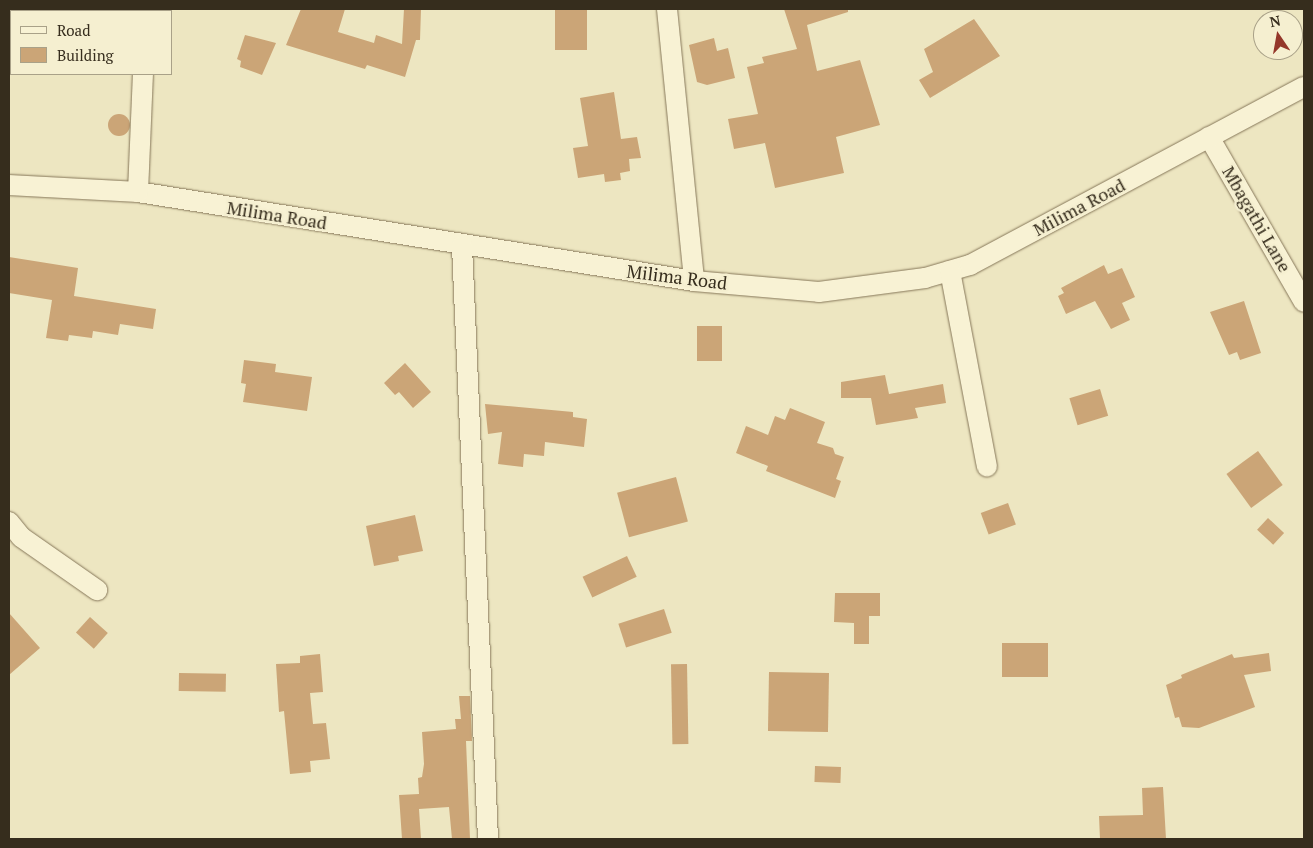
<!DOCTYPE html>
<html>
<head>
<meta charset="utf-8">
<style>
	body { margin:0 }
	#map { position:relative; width:1313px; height:848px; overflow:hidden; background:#ede6c1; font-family:"PT Serif",serif }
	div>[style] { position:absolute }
	.building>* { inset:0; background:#cba577; transform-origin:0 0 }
	.round { border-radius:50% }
	.roads { filter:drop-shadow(0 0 1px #867759) drop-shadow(0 0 1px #867759) }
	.minor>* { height:20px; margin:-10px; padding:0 10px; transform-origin:10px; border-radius:10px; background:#f8f2d4 }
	span { translate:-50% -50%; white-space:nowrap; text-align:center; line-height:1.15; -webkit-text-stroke:5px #f5efd0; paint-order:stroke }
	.street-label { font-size:18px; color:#362d1d }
	.frame { position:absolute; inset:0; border:10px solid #362d1d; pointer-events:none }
	.legend { position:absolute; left:10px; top:10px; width:162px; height:65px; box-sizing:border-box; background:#f5efd0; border:1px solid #a9a188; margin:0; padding:6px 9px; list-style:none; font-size:15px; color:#362d1d }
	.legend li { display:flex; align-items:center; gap:10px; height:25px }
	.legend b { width:25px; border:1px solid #a9a188 }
	.north { position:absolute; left:1253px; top:10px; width:50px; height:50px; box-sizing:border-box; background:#f5efd0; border:1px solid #a9a188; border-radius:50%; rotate:348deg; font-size:14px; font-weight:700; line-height:20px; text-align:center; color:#362d1d }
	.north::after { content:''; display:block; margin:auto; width:18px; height:22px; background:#94372a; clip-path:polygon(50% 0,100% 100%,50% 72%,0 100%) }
</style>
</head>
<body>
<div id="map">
	<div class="building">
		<i style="clip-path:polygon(301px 9px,345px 9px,338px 32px,374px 43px,376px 35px,402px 44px,404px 9px,421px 9px,420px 40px,416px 40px,405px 77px,367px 65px,365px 69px,286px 45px)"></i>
		<i style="left:555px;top:9px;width:32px;height:41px"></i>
		<i style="clip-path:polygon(784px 9px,848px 9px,848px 12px,807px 25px,817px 71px,860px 60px,880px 125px,836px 137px,844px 173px,775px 188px,765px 143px,734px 149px,728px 119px,758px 114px,747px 67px,764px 63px,762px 57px,797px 49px)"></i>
		<i style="clip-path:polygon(974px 19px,1000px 56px,930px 98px,919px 80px,933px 72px,924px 49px)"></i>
		<i style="clip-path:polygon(245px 35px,276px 43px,262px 75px,240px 67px,241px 61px,237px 59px)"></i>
		<i style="clip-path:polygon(714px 38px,717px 51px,728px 48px,735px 78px,707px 85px,697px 82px,689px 45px)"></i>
		<i style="clip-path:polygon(614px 92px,621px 139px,637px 137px,641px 158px,629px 159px,630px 171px,620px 173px,621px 180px,605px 182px,604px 174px,578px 178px,573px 148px,588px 146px,580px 98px)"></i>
		<i class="round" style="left:108px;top:114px;width:22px;height:22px"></i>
		<i style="clip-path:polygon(9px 257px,78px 268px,74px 296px,156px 309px,153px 329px,120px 324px,118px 335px,93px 331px,92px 338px,69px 335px,68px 341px,46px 338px,52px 300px,9px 293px)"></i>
		<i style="clip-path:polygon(1104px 265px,1108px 274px,1122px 268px,1135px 297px,1122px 303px,1130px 320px,1111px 329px,1095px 301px,1066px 314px,1058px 296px,1064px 293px,1061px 288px)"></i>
		<i style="clip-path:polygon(1244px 301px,1261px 353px,1240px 360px,1237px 352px,1229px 355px,1210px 312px)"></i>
		<i style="left:722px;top:326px;width:35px;height:25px;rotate:90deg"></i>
		<i style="clip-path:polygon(244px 360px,276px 364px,275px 372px,312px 377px,307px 411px,243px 402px,246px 384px,241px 383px)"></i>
		<i style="clip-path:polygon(405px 363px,431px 392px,413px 408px,399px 392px,395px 395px,384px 383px)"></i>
		<i style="clip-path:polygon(885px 375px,889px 394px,943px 384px,946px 403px,915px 408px,918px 418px,876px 425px,871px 398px,841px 398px,841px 382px)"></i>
		<i style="left:1100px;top:389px;width:28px;height:32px;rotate:73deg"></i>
		<i style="clip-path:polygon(485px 404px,573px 412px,573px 417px,587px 419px,584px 447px,545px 442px,544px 456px,524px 454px,523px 467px,498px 464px,502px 432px,488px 434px)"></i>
		<i style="clip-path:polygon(790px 408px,825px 422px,817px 443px,833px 448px,835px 454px,844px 457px,836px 479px,841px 481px,835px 498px,766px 471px,768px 466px,736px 453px,746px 426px,768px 435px,775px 416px,785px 420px)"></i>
		<i style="left:1258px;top:451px;width:42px;height:39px;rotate:54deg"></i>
		<i style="left:676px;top:477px;width:46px;height:61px;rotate:75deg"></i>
		<i style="left:1008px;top:503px;width:23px;height:29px;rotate:70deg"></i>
		<i style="clip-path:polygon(415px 515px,423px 551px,398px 556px,399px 561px,374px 566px,366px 526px)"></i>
		<i style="left:1268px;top:518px;width:22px;height:16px;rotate:43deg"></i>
		<i style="left:627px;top:556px;width:23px;height:49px;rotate:65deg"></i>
		<i style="clip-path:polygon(835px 593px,880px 593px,880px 616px,869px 616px,869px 644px,854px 644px,854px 623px,834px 622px)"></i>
		<i style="left:664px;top:609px;width:25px;height:48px;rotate:72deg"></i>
		<i style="clip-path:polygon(9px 613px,40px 648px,9px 675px)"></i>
		<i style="left:90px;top:617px;width:24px;height:21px;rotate:42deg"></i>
		<i style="left:1048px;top:643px;width:34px;height:46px;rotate:90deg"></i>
		<i style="clip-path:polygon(1269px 653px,1271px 671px,1244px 675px,1255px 707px,1199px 728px,1182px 727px,1179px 717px,1175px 718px,1166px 685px,1182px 678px,1181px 675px,1232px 654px,1234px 658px)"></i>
		<i style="clip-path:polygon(320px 654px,323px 692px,310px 693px,313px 724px,326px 723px,330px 759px,310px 761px,311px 772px,290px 774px,284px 711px,279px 712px,276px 664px,300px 663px,300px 656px)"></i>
		<i style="left:687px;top:664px;width:80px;height:16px;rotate:89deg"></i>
		<i style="left:769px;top:672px;width:60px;height:59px;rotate:1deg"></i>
		<i style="left:179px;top:673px;width:47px;height:18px;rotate:1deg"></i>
		<i style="clip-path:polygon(459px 696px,470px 696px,472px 741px,466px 741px,470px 839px,452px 839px,449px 807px,419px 809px,421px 839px,402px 839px,399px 795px,419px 794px,418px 778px,422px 777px,424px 764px,422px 732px,456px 729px,455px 719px,461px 719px)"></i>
		<i style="left:815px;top:766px;width:26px;height:16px;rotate:2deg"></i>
		<i style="clip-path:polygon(1163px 787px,1166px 839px,1100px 839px,1099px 816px,1143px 815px,1142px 788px)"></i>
	</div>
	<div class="roads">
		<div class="minor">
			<i style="left:667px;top:9px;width:273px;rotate:84.3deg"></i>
			<i style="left:145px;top:11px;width:2px;rotate:-90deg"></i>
			<i style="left:1209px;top:137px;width:190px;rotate:60.1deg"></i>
			<i style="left:9px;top:185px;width:129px;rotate:3.1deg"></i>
			<i style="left:138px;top:192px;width:563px;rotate:9.09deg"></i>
			<i style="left:694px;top:281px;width:125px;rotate:5deg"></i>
			<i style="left:819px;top:292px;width:107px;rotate:-7.5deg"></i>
			<i style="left:925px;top:278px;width:47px;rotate:-16.1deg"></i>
			<i style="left:970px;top:265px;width:378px;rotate:-28.1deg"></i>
			<i style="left:138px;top:192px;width:118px;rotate:-87.6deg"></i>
			<i style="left:462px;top:246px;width:594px;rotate:87.49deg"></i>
			<i style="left:950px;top:271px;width:199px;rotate:79.3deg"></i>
			<i style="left:9px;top:522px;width:19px;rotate:51deg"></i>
			<i style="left:21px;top:537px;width:93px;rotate:34.9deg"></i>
		</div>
	</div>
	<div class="street-label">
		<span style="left:1079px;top:207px;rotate:-28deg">Milima Road</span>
		<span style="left:277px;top:215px;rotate:9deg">Milima Road</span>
		<span style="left:1257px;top:219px;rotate:60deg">Mbagathi Lane</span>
		<span style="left:677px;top:277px;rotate:7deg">Milima Road</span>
	</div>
	<div class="frame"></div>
	<ul class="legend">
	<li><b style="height:6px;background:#f8f2d4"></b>Road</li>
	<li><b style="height:14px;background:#cba577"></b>Building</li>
	</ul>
	<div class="north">N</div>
</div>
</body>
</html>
